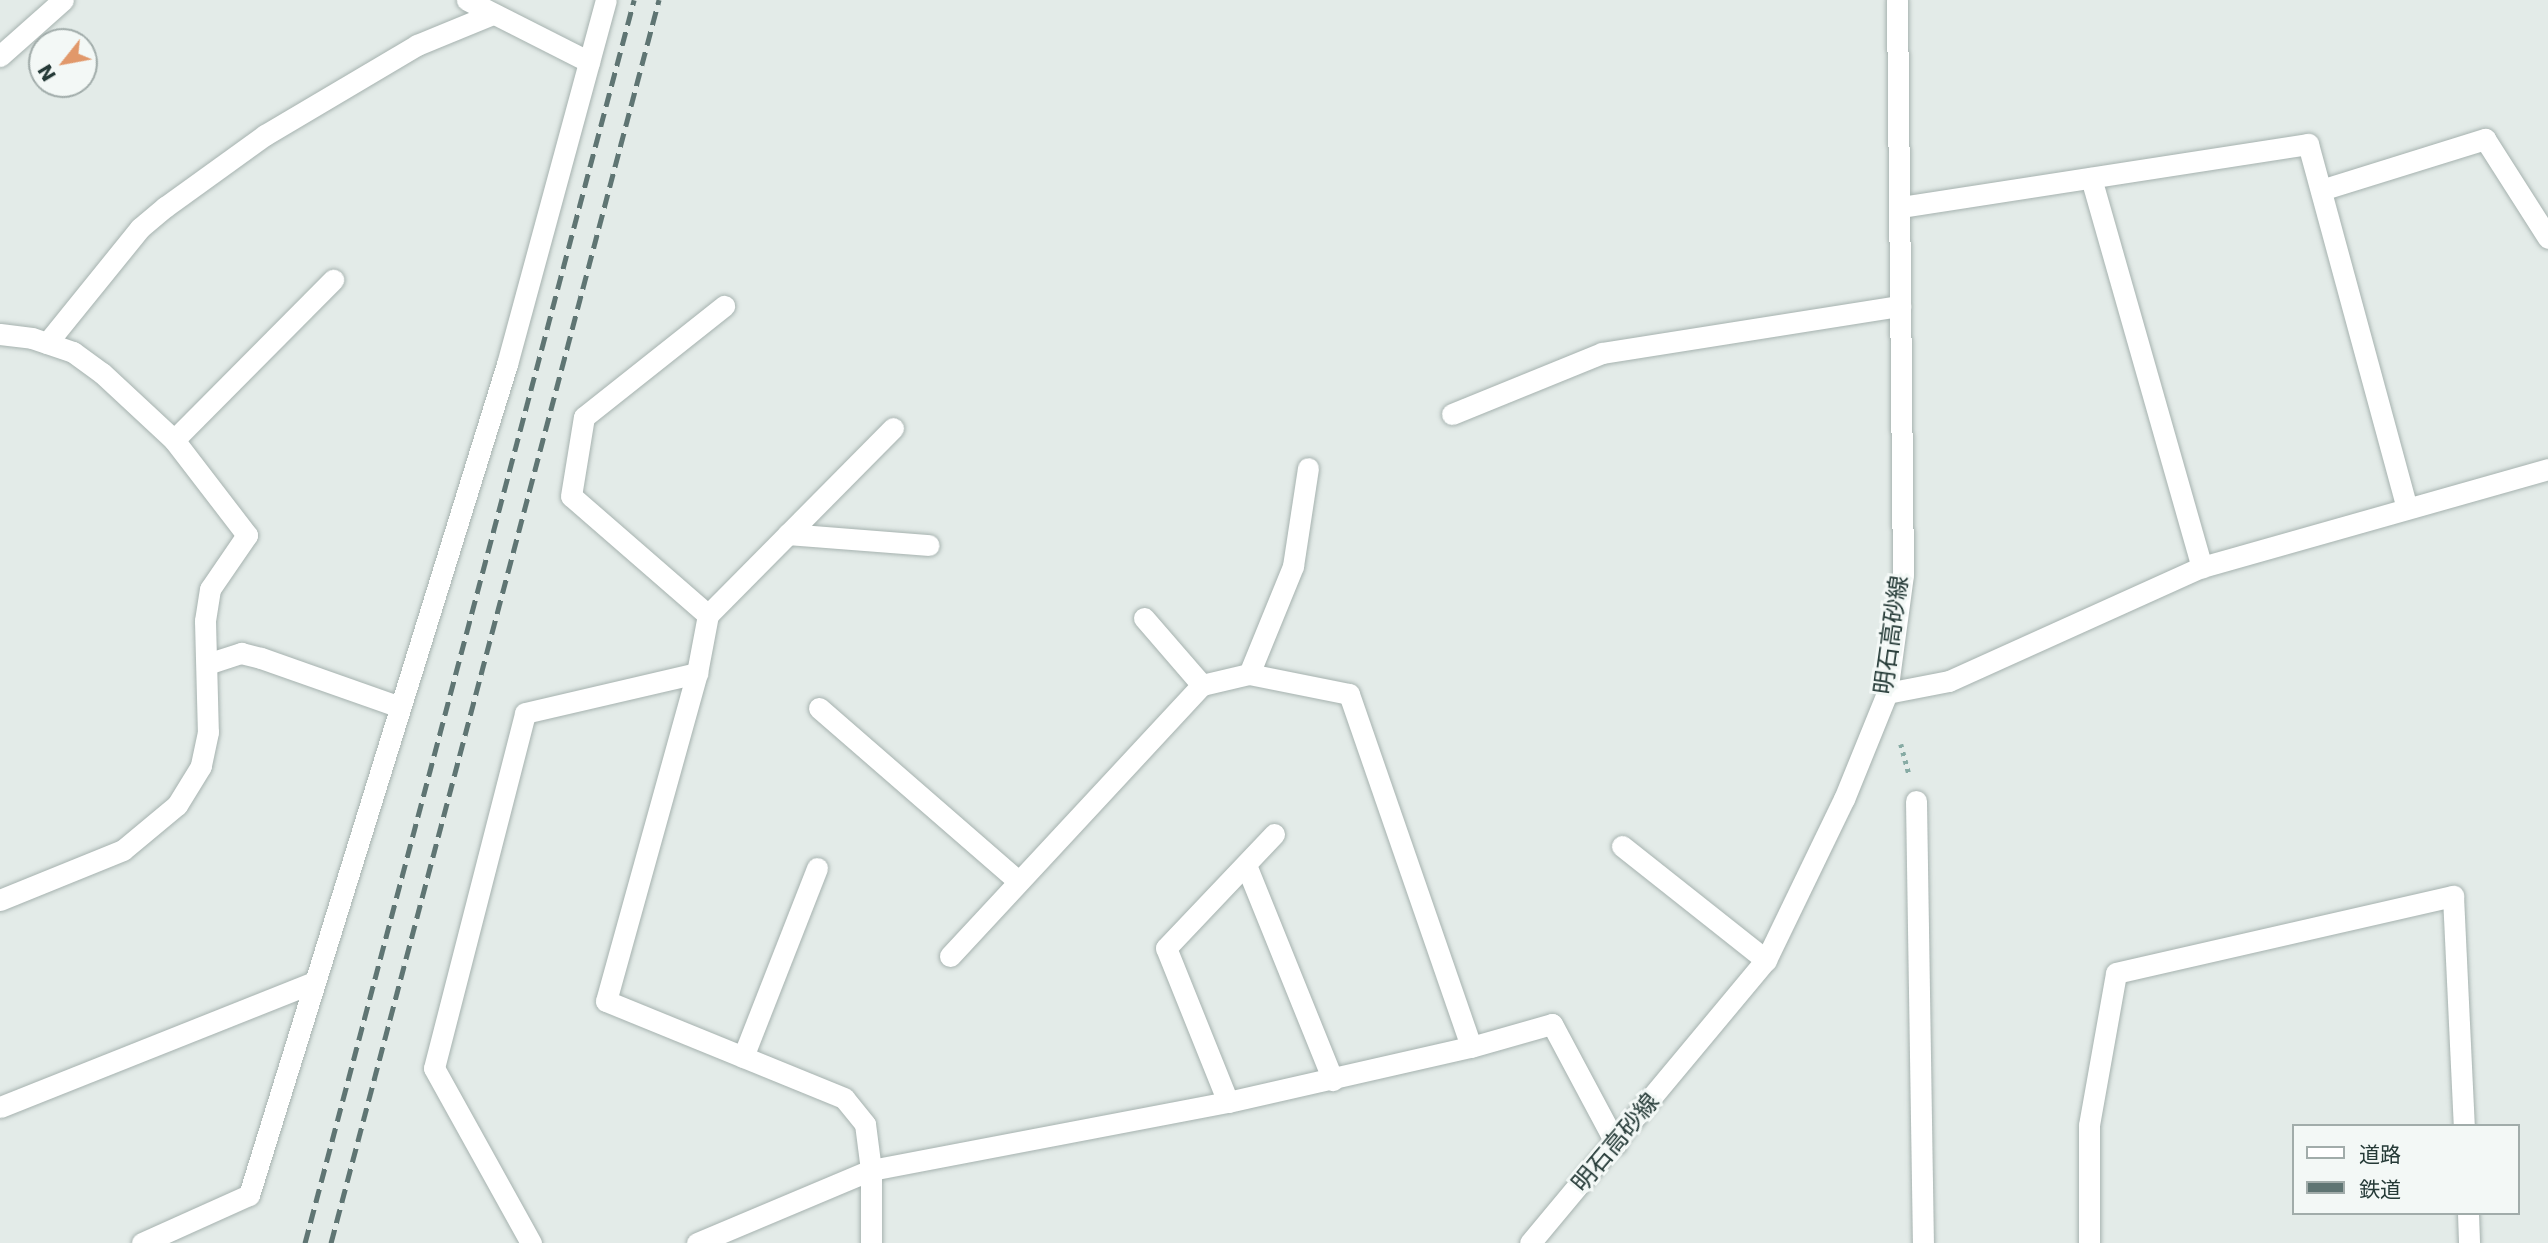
<!DOCTYPE html>
<html>
<head>
<meta charset="utf-8">
<style>
	body { margin:0 }
	#map { position:relative; width:2548px; height:1243px; overflow:hidden; background:#e3ebe8; font-family:"DejaVu Sans","Noto Sans JP",sans-serif }
	div>[style] { position:absolute }
	.path>* { height:4.5px; margin-top:-2.25px; transform-origin:0; background:repeating-linear-gradient(90deg,#87aba4 0 3.5px,transparent 0 8.5px) }
	.roads { filter:drop-shadow(0 0 2px #a6b2af) drop-shadow(0 0 2px #a6b2af) }
	.street>* { height:21px; margin:-10.5px; padding:0 10.5px; transform-origin:10.5px; border-radius:10.5px; background:#fff }
	.secondary>* { height:21px; margin:-10.5px; padding:0 10.5px; transform-origin:10.5px; border-radius:10.5px; background:#fff }
	.rail>* { height:5px; margin-top:-2.5px; transform-origin:0; background:repeating-linear-gradient(90deg,#5f7573 0 14px,transparent 0 21px) }
	span { translate:-50% -50%; white-space:nowrap; text-align:center; line-height:1.15; -webkit-text-stroke:6px #f3f8f6; paint-order:stroke }
	.street-label { font-size:24px; color:#253a37 }
	.legend { position:absolute; left:2292px; top:1124px; width:228px; height:91px; box-sizing:border-box; background:#f3f8f6; border:2px solid #a1acaa; margin:0; padding:9px 12px; list-style:none; font-size:21px; color:#253a37 }
	.legend li { display:flex; align-items:center; gap:14px; height:35px }
	.legend b { width:35px; border:2px solid #a1acaa }
	.north { position:absolute; left:28px; top:28px; width:70px; height:70px; box-sizing:border-box; background:#f3f8f6; border:2px solid #a1acaa; border-radius:50%; rotate:239deg; font-size:19px; font-weight:700; line-height:28px; text-align:center; color:#253a37 }
	.north::after { content:''; display:block; margin:auto; width:24px; height:32px; background:#e1986a; clip-path:polygon(50% 0,100% 100%,50% 72%,0 100%) }
</style>
</head>
<body>
<div id="map">
	<div class="path">
		<i style="left:1901px;top:744px;width:30px;rotate:75deg"></i>
	</div>
	<div class="roads">
		<div class="street">
			<i style="left:467px;top:0;width:137px;rotate:26.9deg"></i>
			<i style="left:2091px;top:178px;width:405px;rotate:74.1deg"></i>
			<i style="left:2321px;top:190px;width:172px;rotate:-17.3deg"></i>
			<i style="left:2485px;top:139px;width:117px;rotate:57.5deg"></i>
			<i style="left:1901px;top:207px;width:412px;rotate:-8.8deg"></i>
			<i style="left:2308px;top:144px;width:377px;rotate:74.8deg"></i>
			<i style="left:0;top:334px;width:32px;rotate:7deg"></i>
			<i style="left:32px;top:338px;width:43px;rotate:18.9deg"></i>
			<i style="left:73px;top:352px;width:36px;rotate:36deg"></i>
			<i style="left:102px;top:373px;width:98px;rotate:42.9deg"></i>
			<i style="left:174px;top:440px;width:120px;rotate:52.5deg"></i>
			<i style="left:247px;top:535px;width:65px;rotate:124.4deg"></i>
			<i style="left:210px;top:589px;width:32px;rotate:99deg"></i>
			<i style="left:205px;top:621px;width:111px;rotate:88.5deg"></i>
			<i style="left:208px;top:732px;width:35px;rotate:102deg"></i>
			<i style="left:201px;top:766px;width:46px;rotate:121.6deg"></i>
			<i style="left:177px;top:805px;width:70px;rotate:140.2deg"></i>
			<i style="left:123px;top:850px;width:133px;rotate:157.9deg"></i>
			<i style="left:47px;top:343px;width:148px;rotate:-51deg"></i>
			<i style="left:140px;top:228px;width:33px;rotate:-40deg"></i>
			<i style="left:165px;top:207px;width:123px;rotate:-35.8deg"></i>
			<i style="left:265px;top:135px;width:177px;rotate:-30.6deg"></i>
			<i style="left:417px;top:45px;width:79px;rotate:-22.3deg"></i>
			<i style="left:1452px;top:414px;width:162px;rotate:-22.1deg"></i>
			<i style="left:1602px;top:353px;width:302px;rotate:-9deg"></i>
			<i style="left:174px;top:440px;width:226px;rotate:-45.2deg"></i>
			<i style="left:788px;top:534px;width:141px;rotate:4.5deg"></i>
			<i style="left:708px;top:615px;width:181px;rotate:-139deg"></i>
			<i style="left:571px;top:496px;width:80px;rotate:-80.7deg"></i>
			<i style="left:584px;top:417px;width:179px;rotate:-38.4deg"></i>
			<i style="left:1144px;top:618px;width:89px;rotate:49.1deg"></i>
			<i style="left:207px;top:664px;width:36px;rotate:-18deg"></i>
			<i style="left:241px;top:653px;width:21px;rotate:14deg"></i>
			<i style="left:261px;top:658px;width:147px;rotate:19.4deg"></i>
			<i style="left:1249px;top:674px;width:117px;rotate:-67.8deg"></i>
			<i style="left:1293px;top:566px;width:99px;rotate:-81.3deg"></i>
			<i style="left:1887px;top:693px;width:63px;rotate:-11deg"></i>
			<i style="left:1949px;top:681px;width:277px;rotate:-24.3deg"></i>
			<i style="left:2202px;top:567px;width:360px;rotate:-15.8deg"></i>
			<i style="left:819px;top:708px;width:264px;rotate:41deg"></i>
			<i style="left:1916px;top:801px;width:442px;rotate:89.1deg"></i>
			<i style="left:1622px;top:846px;width:184px;rotate:38.4deg"></i>
			<i style="left:1246px;top:865px;width:232px;rotate:68deg"></i>
			<i style="left:950px;top:956px;width:370px;rotate:-47.1deg"></i>
			<i style="left:1202px;top:685px;width:48px;rotate:-13.2deg"></i>
			<i style="left:1249px;top:674px;width:102px;rotate:11.3deg"></i>
			<i style="left:1349px;top:694px;width:373px;rotate:70.9deg"></i>
			<i style="left:743px;top:1057px;width:203px;rotate:-68.6deg"></i>
			<i style="left:1228px;top:1102px;width:166px;rotate:-111.9deg"></i>
			<i style="left:1166px;top:948px;width:157px;rotate:-46.5deg"></i>
			<i style="left:0;top:1107px;width:335px;rotate:-21.7deg"></i>
			<i style="left:2468px;top:1213px;width:30px;rotate:88deg"></i>
			<i style="left:142px;top:1243px;width:117px;rotate:-24.2deg"></i>
			<i style="left:249px;top:1195px;width:870px;rotate:-72.75deg"></i>
			<i style="left:507px;top:364px;width:377px;rotate:-74.8deg"></i>
			<i style="left:531px;top:1243px;width:200px;rotate:-119deg"></i>
			<i style="left:434px;top:1068px;width:366px;rotate:-75.6deg"></i>
			<i style="left:525px;top:713px;width:177px;rotate:-13.1deg"></i>
			<i style="left:697px;top:1243px;width:189px;rotate:-22.8deg"></i>
			<i style="left:871px;top:1170px;width:363px;rotate:-10.8deg"></i>
			<i style="left:1228px;top:1102px;width:249px;rotate:-12.8deg"></i>
			<i style="left:1471px;top:1047px;width:84px;rotate:-15.9deg"></i>
			<i style="left:1552px;top:1024px;width:136px;rotate:61.9deg"></i>
			<i style="left:871px;top:1243px;width:73px;rotate:-90deg"></i>
			<i style="left:871px;top:1170px;width:46px;rotate:-97.4deg"></i>
			<i style="left:865px;top:1124px;width:33px;rotate:-129deg"></i>
			<i style="left:844px;top:1098px;width:257px;rotate:-157.8deg"></i>
			<i style="left:606px;top:1001px;width:340px;rotate:-74.5deg"></i>
			<i style="left:697px;top:673px;width:59px;rotate:-79.3deg"></i>
			<i style="left:708px;top:615px;width:263px;rotate:-45.3deg"></i>
			<i style="left:2089px;top:1243px;width:118px;rotate:-90deg"></i>
			<i style="left:2089px;top:1125px;width:154px;rotate:-79.9deg"></i>
			<i style="left:2116px;top:973px;width:346px;rotate:-12.9deg"></i>
			<i style="left:2453px;top:896px;width:230px;rotate:87.3deg"></i>
		</div>
		<div class="secondary">
			<i style="left:0;top:56px;width:84px;rotate:-41.6deg"></i>
			<i style="left:1530px;top:1243px;width:368px;rotate:-50.2deg"></i>
			<i style="left:1766px;top:960px;width:179px;rotate:-64.2deg"></i>
			<i style="left:1844px;top:799px;width:114px;rotate:-67.9deg"></i>
			<i style="left:1887px;top:693px;width:119px;rotate:-82.3deg"></i>
			<i style="left:1903px;top:575px;width:575px;rotate:-90.6deg"></i>
		</div>
	</div>
	<div class="rail">
		<i style="left:305px;top:1243px;width:1286px;rotate:-75.17deg"></i>
		<i style="left:331px;top:1243px;width:1286px;rotate:-75.22deg"></i>
	</div>
	<div class="street-label">
		<span style="left:1892px;top:635px;rotate:-82deg">明石高砂線</span>
		<span style="left:1616px;top:1143px;rotate:-50deg">明石高砂線</span>
	</div>
	<ul class="legend">
	<li><b style="height:9px;background:#fff"></b>道路</li>
	<li><b style="height:9px;background:#5f7573"></b>鉄道</li>
	</ul>
	<div class="north">N</div>
</div>
</body>
</html>
